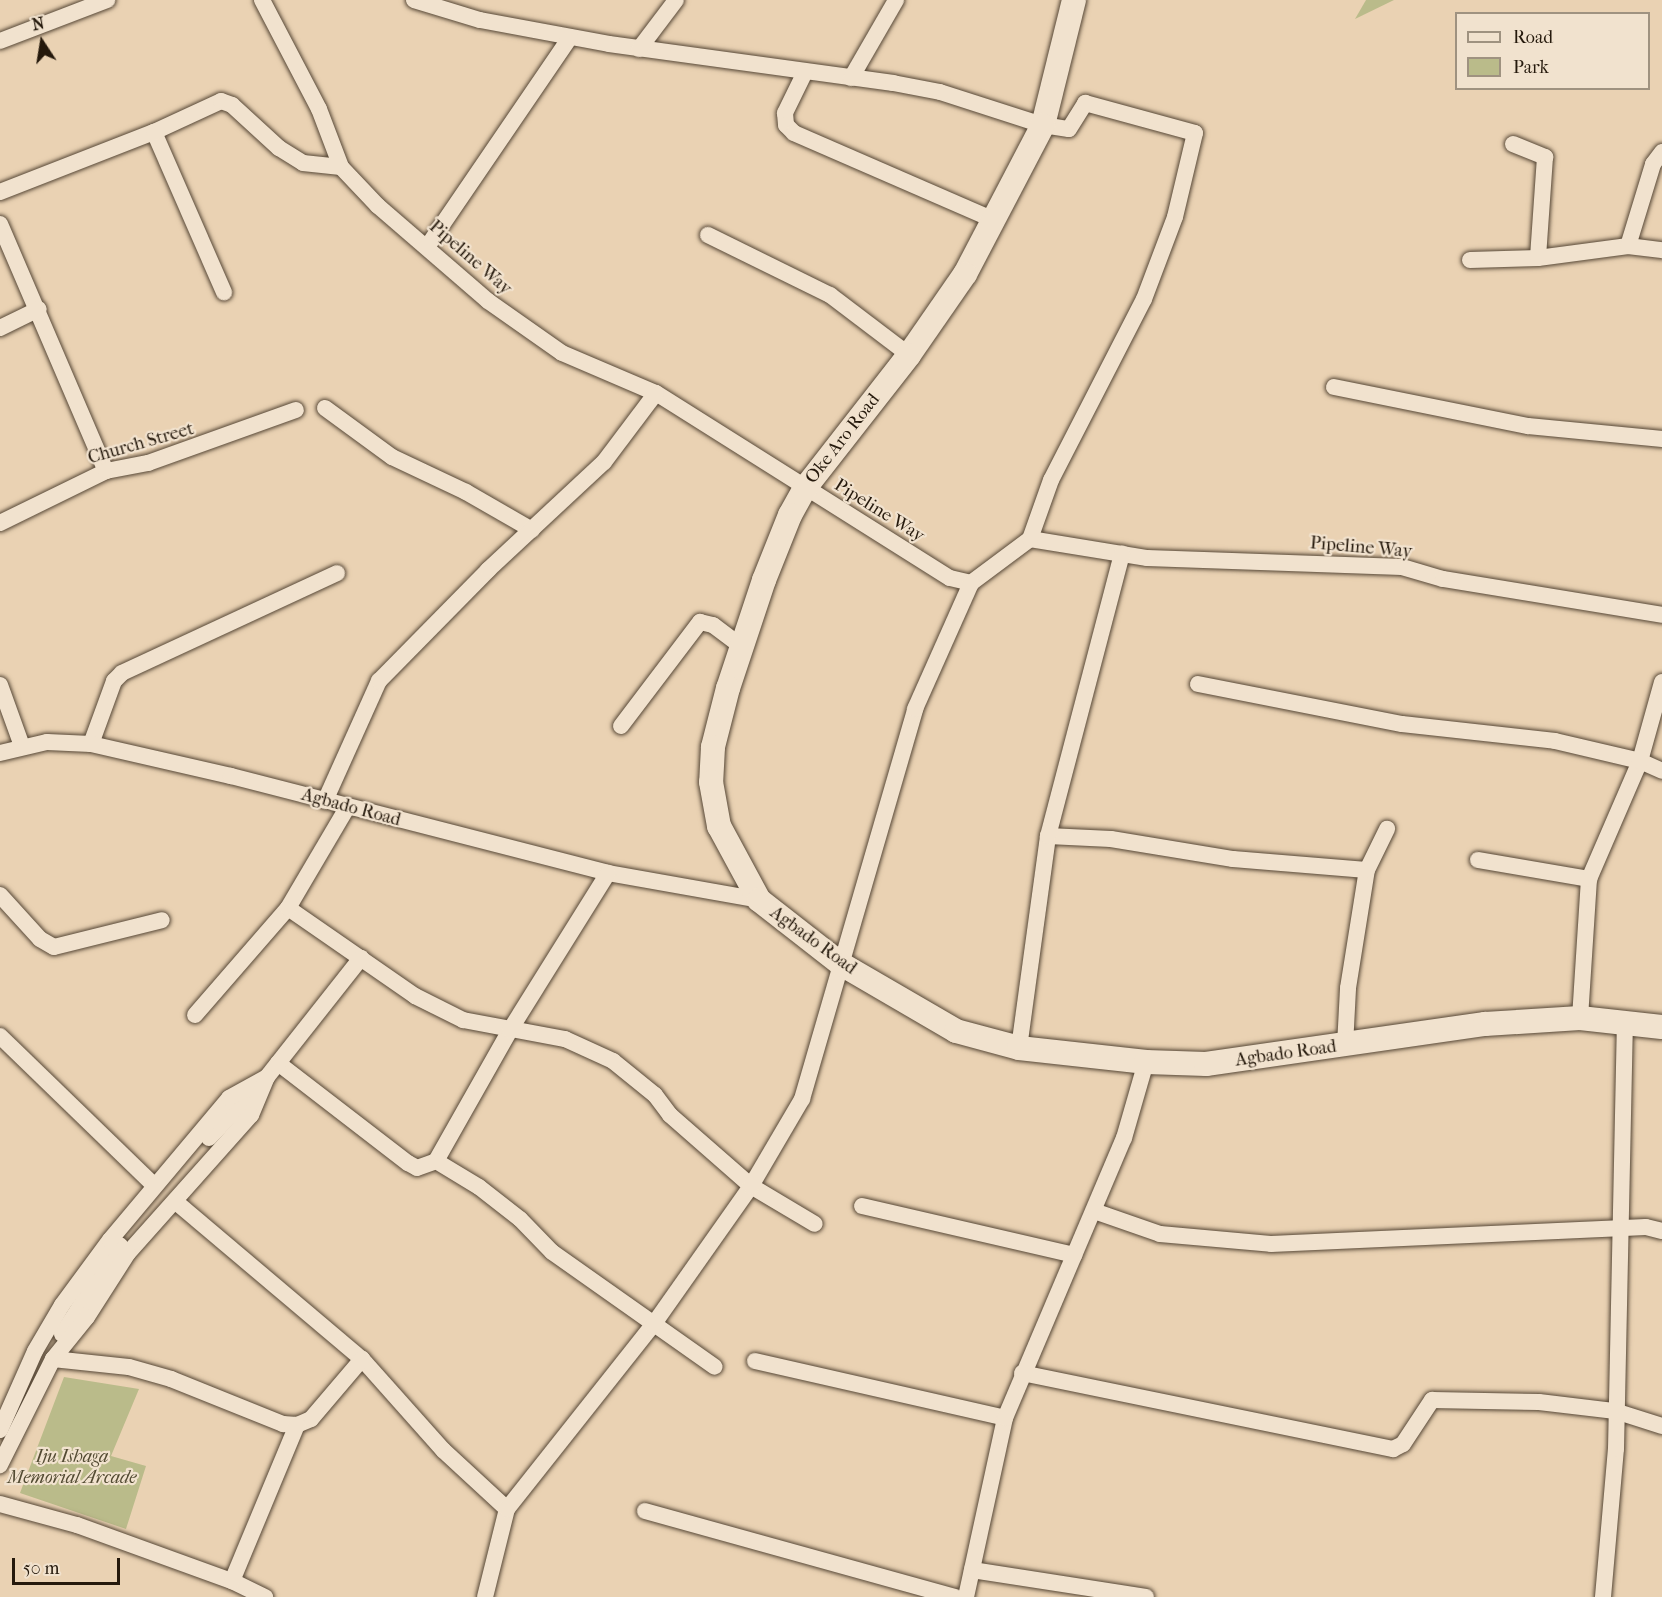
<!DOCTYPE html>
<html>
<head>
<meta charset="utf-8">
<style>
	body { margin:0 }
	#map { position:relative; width:1662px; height:1597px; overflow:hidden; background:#ead2b3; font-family:"IM FELL French Canon",serif }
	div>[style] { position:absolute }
	.green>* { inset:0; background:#babb8a }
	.roads { filter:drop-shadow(0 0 2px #564736) drop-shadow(0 0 2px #564736) }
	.street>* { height:16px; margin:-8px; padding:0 8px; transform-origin:8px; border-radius:8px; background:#f1e2ce }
	.secondary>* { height:24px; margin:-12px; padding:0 12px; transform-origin:12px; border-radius:12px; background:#f1e2ce }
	span { translate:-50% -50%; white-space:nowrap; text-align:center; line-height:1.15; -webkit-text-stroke:4.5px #f1e2ce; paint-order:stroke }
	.street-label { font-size:18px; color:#25190c }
	.park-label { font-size:18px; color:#524a32; font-style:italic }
	.legend { position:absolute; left:1455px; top:12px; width:195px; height:78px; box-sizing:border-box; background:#f1e2ce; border:2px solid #9f9280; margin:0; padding:8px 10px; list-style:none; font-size:18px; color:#25190c }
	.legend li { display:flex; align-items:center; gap:12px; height:30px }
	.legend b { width:30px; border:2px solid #9f9280 }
	.north { position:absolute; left:12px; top:12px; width:60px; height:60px; -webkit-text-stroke:4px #f1e2ce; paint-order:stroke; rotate:348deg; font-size:16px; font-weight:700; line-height:24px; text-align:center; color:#25190c }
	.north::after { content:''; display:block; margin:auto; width:21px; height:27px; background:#25190c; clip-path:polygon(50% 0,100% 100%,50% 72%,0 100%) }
	.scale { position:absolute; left:12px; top:1558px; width:108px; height:27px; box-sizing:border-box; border:3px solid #25190c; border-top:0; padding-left:8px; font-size:18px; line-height:21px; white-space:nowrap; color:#25190c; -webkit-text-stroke:4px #f1e2ce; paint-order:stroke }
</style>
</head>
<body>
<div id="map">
	<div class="green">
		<i style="clip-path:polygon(1366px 0,1394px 0,1355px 19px)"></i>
		<i style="clip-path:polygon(64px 1377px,139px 1389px,111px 1456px,146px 1466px,126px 1529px,20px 1493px)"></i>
	</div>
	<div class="roads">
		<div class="street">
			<i style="left:262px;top:0;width:123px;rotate:62.4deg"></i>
			<i style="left:319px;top:109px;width:62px;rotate:69.2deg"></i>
			<i style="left:341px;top:167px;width:54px;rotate:46.5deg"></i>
			<i style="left:378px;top:206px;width:145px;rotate:40.8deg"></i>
			<i style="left:488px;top:301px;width:90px;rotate:35.1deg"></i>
			<i style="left:562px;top:353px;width:102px;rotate:23.1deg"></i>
			<i style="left:656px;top:393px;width:347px;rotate:32.2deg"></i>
			<i style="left:950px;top:578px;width:22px;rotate:13deg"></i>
			<i style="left:971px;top:583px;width:74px;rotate:-36.7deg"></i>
			<i style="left:1030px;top:539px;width:119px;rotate:9.2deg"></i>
			<i style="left:1147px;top:558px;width:255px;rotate:2deg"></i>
			<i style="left:1402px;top:567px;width:43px;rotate:16.3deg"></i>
			<i style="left:1443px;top:579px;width:222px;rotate:9.3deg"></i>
			<i style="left:414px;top:0;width:69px;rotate:16.9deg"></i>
			<i style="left:480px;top:20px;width:131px;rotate:10.5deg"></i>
			<i style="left:609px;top:44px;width:287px;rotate:7.8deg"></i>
			<i style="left:893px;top:83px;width:48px;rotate:10.8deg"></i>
			<i style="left:940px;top:92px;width:108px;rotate:17.8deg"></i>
			<i style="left:1043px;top:125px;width:26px;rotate:9deg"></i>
			<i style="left:1069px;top:129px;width:31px;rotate:-58deg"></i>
			<i style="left:1085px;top:103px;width:114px;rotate:15.3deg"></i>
			<i style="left:1195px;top:133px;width:86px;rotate:103.4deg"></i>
			<i style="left:1175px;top:217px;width:88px;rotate:110.7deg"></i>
			<i style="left:1144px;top:299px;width:203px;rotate:117.2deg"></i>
			<i style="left:1051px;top:480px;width:63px;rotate:109.6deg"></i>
			<i style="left:0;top:41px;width:115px;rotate:-21deg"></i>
			<i style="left:639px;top:49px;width:61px;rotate:-52.9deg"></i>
			<i style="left:805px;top:72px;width:46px;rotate:116deg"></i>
			<i style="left:785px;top:113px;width:12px;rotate:85deg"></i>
			<i style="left:786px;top:125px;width:11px;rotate:45deg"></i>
			<i style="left:794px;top:133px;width:216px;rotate:23.5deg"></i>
			<i style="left:851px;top:78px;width:90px;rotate:-60deg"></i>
			<i style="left:154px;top:132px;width:175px;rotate:66.4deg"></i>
			<i style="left:1513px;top:144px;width:35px;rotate:22deg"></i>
			<i style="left:1545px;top:157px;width:101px;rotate:94deg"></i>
			<i style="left:0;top:192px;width:165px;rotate:-21.3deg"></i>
			<i style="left:154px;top:132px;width:74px;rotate:-24.8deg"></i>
			<i style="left:221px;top:101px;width:12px;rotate:20deg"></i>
			<i style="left:232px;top:105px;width:64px;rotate:42.5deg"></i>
			<i style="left:279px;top:148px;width:28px;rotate:32deg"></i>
			<i style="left:303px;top:163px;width:38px;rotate:6deg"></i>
			<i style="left:0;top:224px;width:269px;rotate:66.8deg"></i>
			<i style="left:708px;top:235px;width:136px;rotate:26.2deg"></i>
			<i style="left:830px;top:295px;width:99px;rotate:37.2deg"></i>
			<i style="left:1628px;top:246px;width:86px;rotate:-73deg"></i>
			<i style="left:1653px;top:164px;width:15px;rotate:-53deg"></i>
			<i style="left:427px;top:247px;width:254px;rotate:-55.7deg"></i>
			<i style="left:1470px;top:260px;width:68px;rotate:-1.7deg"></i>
			<i style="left:1538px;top:258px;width:91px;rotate:-7.6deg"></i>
			<i style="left:1628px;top:246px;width:34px;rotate:7deg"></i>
			<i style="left:0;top:328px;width:43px;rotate:-26deg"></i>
			<i style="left:1334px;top:387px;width:198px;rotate:11.4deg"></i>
			<i style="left:1528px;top:426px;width:135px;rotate:5.5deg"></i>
			<i style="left:325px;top:408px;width:83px;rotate:36.2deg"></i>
			<i style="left:392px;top:457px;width:82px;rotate:25.3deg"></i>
			<i style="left:466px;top:492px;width:76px;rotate:29.9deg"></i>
			<i style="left:0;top:523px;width:118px;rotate:-26.1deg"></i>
			<i style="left:106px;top:471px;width:43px;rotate:-10.8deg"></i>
			<i style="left:148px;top:463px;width:157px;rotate:-19.7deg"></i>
			<i style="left:1198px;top:684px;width:208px;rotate:11.1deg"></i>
			<i style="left:1402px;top:724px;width:154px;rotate:6.3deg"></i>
			<i style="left:1555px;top:741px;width:87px;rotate:13.2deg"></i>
			<i style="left:1640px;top:761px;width:24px;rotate:24deg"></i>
			<i style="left:0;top:685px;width:65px;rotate:70.2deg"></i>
			<i style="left:621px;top:726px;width:131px;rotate:-52.8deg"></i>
			<i style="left:700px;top:622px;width:13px;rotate:13deg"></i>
			<i style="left:713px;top:625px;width:38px;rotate:37deg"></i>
			<i style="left:91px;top:744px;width:67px;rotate:-69.9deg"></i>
			<i style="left:114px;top:681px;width:11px;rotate:-45deg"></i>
			<i style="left:122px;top:673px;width:237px;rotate:-24.9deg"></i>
			<i style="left:0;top:753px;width:48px;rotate:-13.2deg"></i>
			<i style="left:47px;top:742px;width:44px;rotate:2.6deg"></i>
			<i style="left:91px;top:744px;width:144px;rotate:12.9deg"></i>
			<i style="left:231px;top:776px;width:389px;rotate:14.4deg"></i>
			<i style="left:608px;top:873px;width:153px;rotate:10.1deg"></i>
			<i style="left:325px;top:801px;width:132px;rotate:-65.8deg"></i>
			<i style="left:379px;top:681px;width:156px;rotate:-45.5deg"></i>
			<i style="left:488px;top:570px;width:158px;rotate:-43deg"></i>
			<i style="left:604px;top:462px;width:86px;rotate:-53deg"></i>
			<i style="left:1048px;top:836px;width:63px;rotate:2.7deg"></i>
			<i style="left:1111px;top:839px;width:124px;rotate:9.3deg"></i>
			<i style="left:1233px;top:859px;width:134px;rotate:4.7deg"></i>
			<i style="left:1478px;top:860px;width:113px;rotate:9.7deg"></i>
			<i style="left:0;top:895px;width:59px;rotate:47.7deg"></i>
			<i style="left:40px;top:939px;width:16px;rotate:30deg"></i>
			<i style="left:54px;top:947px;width:111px;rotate:-14deg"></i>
			<i style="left:288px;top:908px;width:155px;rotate:34.7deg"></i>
			<i style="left:415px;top:996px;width:54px;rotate:26.6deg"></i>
			<i style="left:463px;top:1020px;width:104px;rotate:10.6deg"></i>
			<i style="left:565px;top:1039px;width:53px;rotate:24.6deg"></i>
			<i style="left:613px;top:1061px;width:54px;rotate:39deg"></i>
			<i style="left:655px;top:1095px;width:25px;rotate:53deg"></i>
			<i style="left:670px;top:1115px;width:108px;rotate:41.2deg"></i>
			<i style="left:751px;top:1186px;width:74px;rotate:30.7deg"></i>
			<i style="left:195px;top:1015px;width:142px;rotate:-49deg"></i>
			<i style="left:288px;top:908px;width:116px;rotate:-59.5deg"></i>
			<i style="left:1580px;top:1018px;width:139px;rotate:-86.3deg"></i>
			<i style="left:1589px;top:879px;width:129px;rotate:-66.6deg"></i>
			<i style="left:1640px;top:761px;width:82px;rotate:-74.4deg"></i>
			<i style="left:0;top:1036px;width:214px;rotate:44.1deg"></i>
			<i style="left:1345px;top:1046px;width:58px;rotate:-87deg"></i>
			<i style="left:1348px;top:988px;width:120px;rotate:-80.9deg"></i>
			<i style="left:1367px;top:870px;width:46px;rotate:-64deg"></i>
			<i style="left:1019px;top:1048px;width:214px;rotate:-82.2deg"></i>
			<i style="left:1048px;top:836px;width:292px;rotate:-75.3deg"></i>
			<i style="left:278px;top:1063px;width:164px;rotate:37.6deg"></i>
			<i style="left:408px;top:1163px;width:10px;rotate:29deg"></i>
			<i style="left:417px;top:1168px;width:20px;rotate:-20deg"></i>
			<i style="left:436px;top:1161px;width:150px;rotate:-60.5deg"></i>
			<i style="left:510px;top:1030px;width:185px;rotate:-58deg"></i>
			<i style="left:209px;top:1138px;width:84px;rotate:-46.4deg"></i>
			<i style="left:267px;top:1077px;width:152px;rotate:-51.7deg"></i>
			<i style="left:436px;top:1161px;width:50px;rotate:31.2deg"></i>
			<i style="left:479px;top:1187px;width:52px;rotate:38deg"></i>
			<i style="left:520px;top:1219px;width:46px;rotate:45.9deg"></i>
			<i style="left:552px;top:1252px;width:199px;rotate:35.2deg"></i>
			<i style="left:176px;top:1202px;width:243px;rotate:40.2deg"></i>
			<i style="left:362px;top:1359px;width:122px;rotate:48.3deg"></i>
			<i style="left:443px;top:1450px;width:87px;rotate:42.7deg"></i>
			<i style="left:862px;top:1206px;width:218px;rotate:13deg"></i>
			<i style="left:1094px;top:1211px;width:70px;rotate:19.2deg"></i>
			<i style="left:1160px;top:1234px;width:111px;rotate:5.1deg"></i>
			<i style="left:1271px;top:1244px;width:375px;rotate:-2.6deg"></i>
			<i style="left:1646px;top:1227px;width:16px;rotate:14deg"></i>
			<i style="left:62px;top:1334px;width:106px;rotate:-56.9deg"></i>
			<i style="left:53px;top:1359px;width:76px;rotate:6deg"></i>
			<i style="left:129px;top:1367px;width:44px;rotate:15.9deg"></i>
			<i style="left:171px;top:1379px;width:121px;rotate:21.9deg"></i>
			<i style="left:283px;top:1424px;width:14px;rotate:4deg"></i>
			<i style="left:297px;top:1425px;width:15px;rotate:-23deg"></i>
			<i style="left:311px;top:1419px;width:79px;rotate:-49.6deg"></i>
			<i style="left:755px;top:1361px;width:256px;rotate:12.8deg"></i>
			<i style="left:1022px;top:1373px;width:379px;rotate:11.6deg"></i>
			<i style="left:1393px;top:1449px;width:11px;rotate:-27deg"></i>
			<i style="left:1403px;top:1444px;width:53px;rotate:-56.6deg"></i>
			<i style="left:1432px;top:1400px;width:107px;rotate:1.1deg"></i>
			<i style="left:1539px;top:1402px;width:77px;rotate:6.8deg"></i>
			<i style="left:1615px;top:1411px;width:49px;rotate:17.7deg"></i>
			<i style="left:0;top:1430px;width:86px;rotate:-66.1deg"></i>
			<i style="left:35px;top:1351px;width:53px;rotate:-59.6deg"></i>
			<i style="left:62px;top:1305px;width:81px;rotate:-53.6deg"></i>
			<i style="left:110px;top:1240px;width:185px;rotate:-50deg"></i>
			<i style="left:229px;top:1098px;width:43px;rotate:-28.9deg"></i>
			<i style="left:267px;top:1077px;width:41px;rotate:112.8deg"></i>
			<i style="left:251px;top:1115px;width:185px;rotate:131.7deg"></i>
			<i style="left:128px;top:1253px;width:76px;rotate:122.6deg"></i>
			<i style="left:87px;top:1317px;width:54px;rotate:129deg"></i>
			<i style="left:53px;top:1359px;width:119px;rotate:116.6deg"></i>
			<i style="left:0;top:1504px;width:80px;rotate:15.3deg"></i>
			<i style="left:77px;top:1525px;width:165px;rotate:19.9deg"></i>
			<i style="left:232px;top:1581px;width:37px;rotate:26deg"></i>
			<i style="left:645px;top:1511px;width:322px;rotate:15.5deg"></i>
			<i style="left:972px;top:1570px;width:176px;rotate:8.8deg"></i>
			<i style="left:232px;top:1581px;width:169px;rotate:-67.4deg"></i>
			<i style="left:485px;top:1597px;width:91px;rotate:-76deg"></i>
			<i style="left:507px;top:1509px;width:235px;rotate:-51.6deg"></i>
			<i style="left:653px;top:1325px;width:170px;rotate:-54.8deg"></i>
			<i style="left:751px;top:1186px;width:101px;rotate:-59.6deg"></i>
			<i style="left:802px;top:1099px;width:406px;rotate:-73.8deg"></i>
			<i style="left:915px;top:709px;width:138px;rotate:-66deg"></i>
			<i style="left:966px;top:1597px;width:183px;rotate:-77.7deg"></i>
			<i style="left:1005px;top:1418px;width:304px;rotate:-67deg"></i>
			<i style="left:1124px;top:1138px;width:79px;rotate:-73.9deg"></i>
			<i style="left:1603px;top:1597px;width:149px;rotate:-85deg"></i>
			<i style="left:1616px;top:1449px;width:427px;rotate:-88.8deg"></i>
		</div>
		<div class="secondary">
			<i style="left:1074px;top:0;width:129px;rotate:103.9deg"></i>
			<i style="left:1043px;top:125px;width:168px;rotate:117.6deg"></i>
			<i style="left:965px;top:274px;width:98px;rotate:124.7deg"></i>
			<i style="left:909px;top:355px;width:169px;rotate:128deg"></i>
			<i style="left:805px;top:488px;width:31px;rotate:119deg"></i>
			<i style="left:790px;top:515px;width:70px;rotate:111.8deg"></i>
			<i style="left:764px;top:580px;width:114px;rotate:108.4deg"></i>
			<i style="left:728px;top:688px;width:61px;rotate:104.3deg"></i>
			<i style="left:713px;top:747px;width:35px;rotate:93deg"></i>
			<i style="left:711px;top:782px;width:45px;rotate:79.7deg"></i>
			<i style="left:719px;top:826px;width:84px;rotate:61.6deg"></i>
			<i style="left:759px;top:900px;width:104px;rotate:38deg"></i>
			<i style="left:841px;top:964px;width:133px;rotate:30.2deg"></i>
			<i style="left:956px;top:1031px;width:65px;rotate:15.1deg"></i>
			<i style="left:1019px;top:1048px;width:128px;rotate:6.3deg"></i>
			<i style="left:1146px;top:1062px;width:60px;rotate:1.9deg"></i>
			<i style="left:1206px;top:1064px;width:282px;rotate:-8.2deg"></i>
			<i style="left:1485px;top:1024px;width:95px;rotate:-3.6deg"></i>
			<i style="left:1580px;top:1018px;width:82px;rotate:6.3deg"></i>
		</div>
	</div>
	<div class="street-label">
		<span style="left:470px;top:258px;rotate:41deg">Pipeline Way</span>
		<span style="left:843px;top:439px;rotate:-52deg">Oke Aro Road</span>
		<span style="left:141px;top:444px;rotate:-16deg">Church Street</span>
		<span style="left:879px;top:511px;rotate:32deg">Pipeline Way</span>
		<span style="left:1361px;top:548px;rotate:5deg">Pipeline Way</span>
		<span style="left:351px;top:808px;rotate:15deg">Agbado Road</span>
		<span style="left:813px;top:941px;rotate:36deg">Agbado Road</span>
		<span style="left:1286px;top:1054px;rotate:-8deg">Agbado Road</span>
	</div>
	<div class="park-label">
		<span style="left:72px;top:1468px">Iju Ishaga<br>Memorial Arcade</span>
	</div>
	<ul class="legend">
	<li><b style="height:8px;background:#f1e2ce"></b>Road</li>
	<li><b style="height:16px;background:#babb8a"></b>Park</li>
	</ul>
	<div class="north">N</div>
	<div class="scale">50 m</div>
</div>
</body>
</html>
